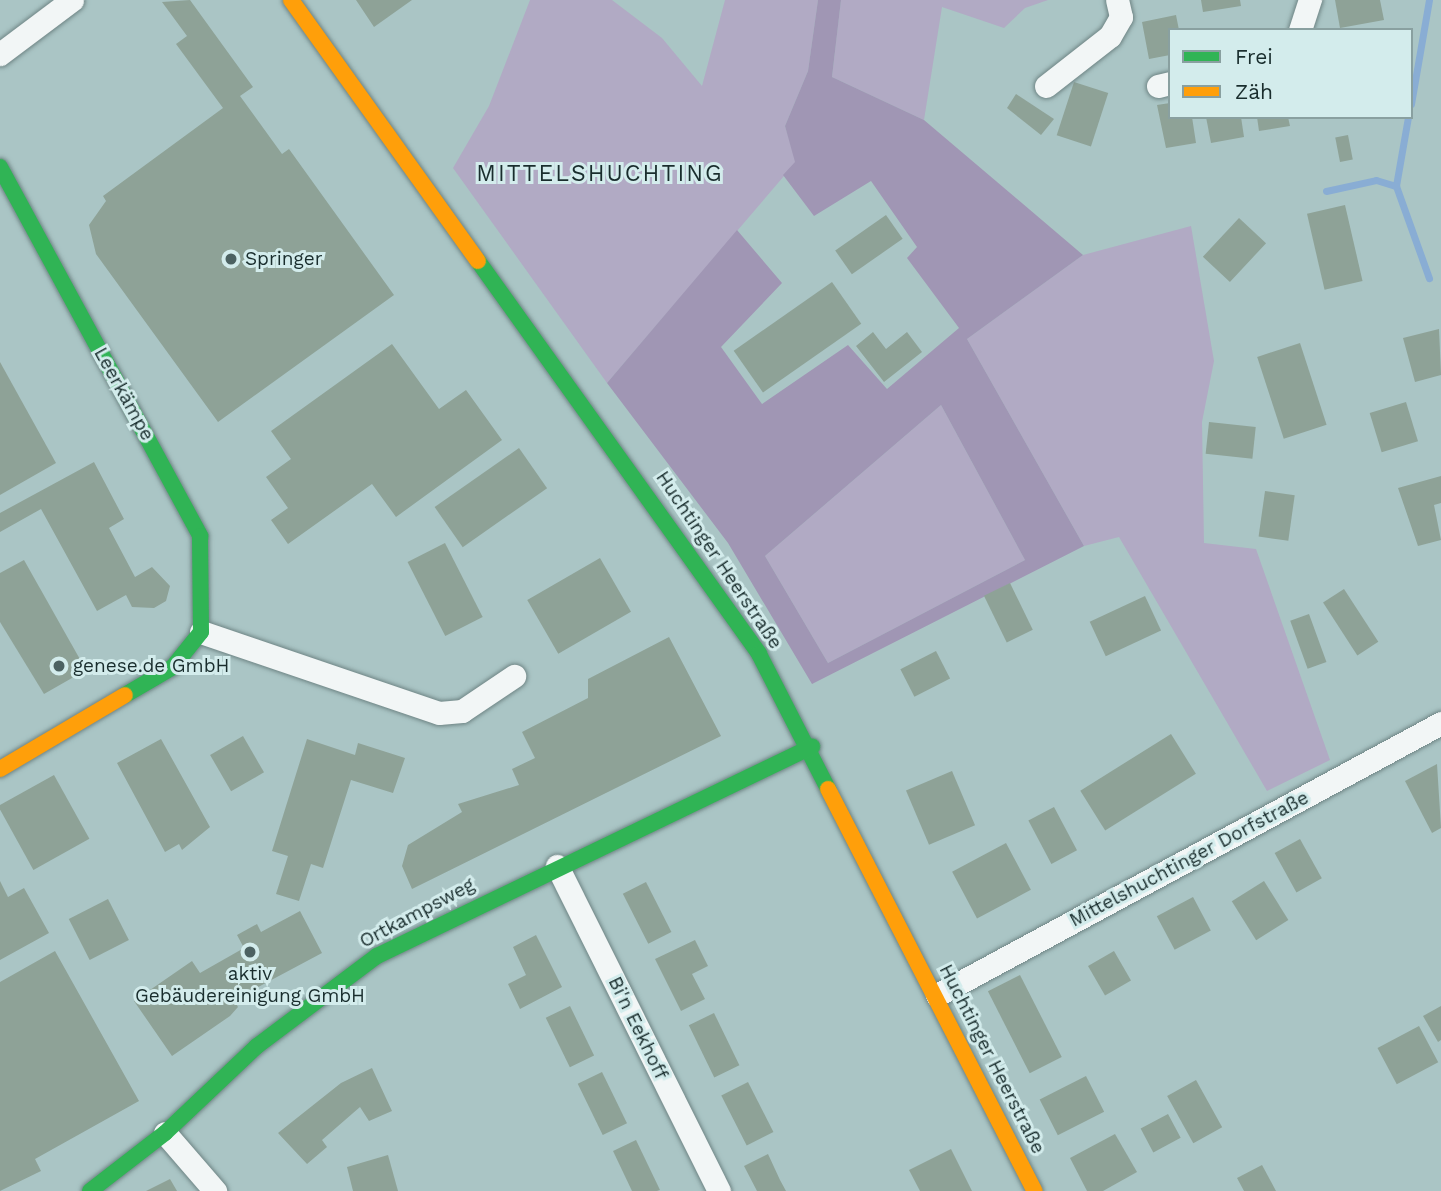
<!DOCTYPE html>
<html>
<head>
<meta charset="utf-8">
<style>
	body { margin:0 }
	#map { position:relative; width:1441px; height:1191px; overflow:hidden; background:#aac5c5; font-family:"Work Sans",sans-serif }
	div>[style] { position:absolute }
	.green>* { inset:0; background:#b1aac4 }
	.forest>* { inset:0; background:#a096b4 }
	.stream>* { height:7px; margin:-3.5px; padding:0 3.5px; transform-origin:3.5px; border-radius:3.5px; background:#89add4 }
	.building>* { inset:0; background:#8ea297; transform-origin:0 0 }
	.roads { filter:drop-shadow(0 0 2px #6e8484) drop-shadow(0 0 2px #6e8484) }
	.street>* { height:23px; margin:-11.5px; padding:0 11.5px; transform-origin:11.5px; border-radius:11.5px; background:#f2f6f6 }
	.fast>* { height:16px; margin:-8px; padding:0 8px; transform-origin:8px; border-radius:8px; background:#30b455 }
	.slow>* { height:16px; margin:-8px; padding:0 8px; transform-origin:8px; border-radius:8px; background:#ff9f0a }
	.dots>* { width:19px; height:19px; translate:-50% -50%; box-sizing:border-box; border:4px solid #d3ecec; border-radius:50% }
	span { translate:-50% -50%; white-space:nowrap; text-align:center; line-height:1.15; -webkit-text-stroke:6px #d3ecec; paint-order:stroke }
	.poi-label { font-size:19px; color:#192d2d }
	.left { translate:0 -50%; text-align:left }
	.street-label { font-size:19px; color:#192d2d }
	.quarter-label { font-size:23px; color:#192d2d; letter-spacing:2px }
	.legend { position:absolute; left:1168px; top:28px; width:245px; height:91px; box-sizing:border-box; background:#d3ecec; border:2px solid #89a0a0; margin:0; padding:9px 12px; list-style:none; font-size:21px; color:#192d2d }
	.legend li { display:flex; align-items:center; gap:14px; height:35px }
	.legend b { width:35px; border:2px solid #89a0a0 }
</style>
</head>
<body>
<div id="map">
	<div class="green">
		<i style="clip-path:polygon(530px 0,612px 0,662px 38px,702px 86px,725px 0,818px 0,808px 71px,785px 126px,796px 162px,607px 383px,453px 168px,489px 106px)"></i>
		<i style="clip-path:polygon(841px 0,1048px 0,1025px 8px,1004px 28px,942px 7px,924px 120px,832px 77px)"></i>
		<i style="clip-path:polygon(1191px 226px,1214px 361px,1202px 422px,1204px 543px,1256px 549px,1330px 760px,1267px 791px,1119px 537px,1084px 546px,967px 339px,1083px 255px)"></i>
		<i style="clip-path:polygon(941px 405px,1025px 560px,828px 663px,765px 556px)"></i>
	</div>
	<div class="forest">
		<i style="clip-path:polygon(evenodd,818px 0,841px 0,832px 77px,924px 120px,1083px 255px,967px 339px,1084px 546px,812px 684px,728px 543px,607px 383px,737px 230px,782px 283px,721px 347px,762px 404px,848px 345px,887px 389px,959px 328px,907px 258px,917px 247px,871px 181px,814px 216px,783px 175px,795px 162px,785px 126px,808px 71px,818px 0,941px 405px,1025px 560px,828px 663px,765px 556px,941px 405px)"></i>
	</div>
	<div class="stream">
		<i style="left:1411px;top:104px;width:106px;rotate:-80.2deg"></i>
		<i style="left:1408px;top:117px;width:70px;rotate:99.9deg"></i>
		<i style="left:1396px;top:186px;width:98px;rotate:70.3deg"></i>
		<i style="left:1326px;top:191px;width:51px;rotate:-12.4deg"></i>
		<i style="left:1376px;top:180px;width:21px;rotate:17deg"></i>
	</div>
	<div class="building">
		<i style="clip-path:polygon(190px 0,253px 87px,240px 96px,282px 154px,289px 149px,394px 295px,218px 422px,96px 254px,89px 225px,106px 201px,103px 196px,223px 108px,176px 44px,187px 36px,162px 2px)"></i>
		<i style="clip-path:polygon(356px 0,412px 0,374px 27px)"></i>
		<i style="clip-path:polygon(1201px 0,1240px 0,1241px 6px,1203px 12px)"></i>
		<i style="clip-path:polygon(1335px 0,1380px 0,1384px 20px,1340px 28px)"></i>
		<i style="clip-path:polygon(1176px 15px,1179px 30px,1170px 30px,1170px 55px,1149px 59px,1142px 22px)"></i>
		<i style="left:1074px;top:82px;width:36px;height:56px;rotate:18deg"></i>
		<i style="clip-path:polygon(1016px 94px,1054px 119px,1041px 135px,1007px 108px)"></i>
		<i style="clip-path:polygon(1170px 103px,1170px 117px,1192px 117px,1196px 143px,1166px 148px,1157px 105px)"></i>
		<i style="clip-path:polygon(1206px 117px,1241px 117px,1244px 137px,1211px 143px)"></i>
		<i style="clip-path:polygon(1257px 117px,1288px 117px,1290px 126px,1259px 131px)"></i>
		<i style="left:1348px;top:135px;width:25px;height:13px;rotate:79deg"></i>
		<i style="left:1345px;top:205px;width:78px;height:39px;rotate:77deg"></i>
		<i style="left:886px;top:215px;width:29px;height:62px;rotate:55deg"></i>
		<i style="left:1239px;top:218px;width:37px;height:53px;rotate:43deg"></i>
		<i style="left:832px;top:282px;width:51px;height:120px;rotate:55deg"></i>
		<i style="clip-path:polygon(1439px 329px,1441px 375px,1415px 382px,1403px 338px)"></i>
		<i style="clip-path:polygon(873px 332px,886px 349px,907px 332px,922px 352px,884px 382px,856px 346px)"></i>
		<i style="left:1300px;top:343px;width:86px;height:45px;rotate:72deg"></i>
		<i style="clip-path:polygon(392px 344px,439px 409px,466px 390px,502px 440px,396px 517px,372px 484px,288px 544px,271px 520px,288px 508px,266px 477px,291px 459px,271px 431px)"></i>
		<i style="clip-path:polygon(0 362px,56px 463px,0 495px)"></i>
		<i style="left:1406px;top:402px;width:41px;height:38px;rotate:73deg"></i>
		<i style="left:1209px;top:422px;width:47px;height:32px;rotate:6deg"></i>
		<i style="left:519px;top:448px;width:49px;height:103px;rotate:55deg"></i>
		<i style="clip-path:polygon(94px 462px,124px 519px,109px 528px,135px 577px,152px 567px,170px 586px,166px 601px,154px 608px,132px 607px,126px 595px,97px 611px,41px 509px,0 532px,0 513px)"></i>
		<i style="clip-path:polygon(1441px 476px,1441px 503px,1434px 505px,1441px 540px,1418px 546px,1398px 488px)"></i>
		<i style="left:1265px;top:491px;width:30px;height:46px;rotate:8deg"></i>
		<i style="left:445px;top:543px;width:83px;height:42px;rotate:63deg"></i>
		<i style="left:600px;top:558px;width:62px;height:84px;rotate:60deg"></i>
		<i style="clip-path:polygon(24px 560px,86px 670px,44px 694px,0 622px,0 573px)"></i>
		<i style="left:1010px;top:583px;width:52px;height:29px;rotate:64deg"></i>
		<i style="left:1344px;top:589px;width:63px;height:25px;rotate:57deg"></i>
		<i style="left:1145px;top:596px;width:38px;height:61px;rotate:65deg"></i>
		<i style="left:1309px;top:614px;width:51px;height:20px;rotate:70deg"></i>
		<i style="clip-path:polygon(669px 637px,721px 736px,412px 889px,402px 866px,408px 845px,462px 812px,458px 804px,519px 785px,512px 769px,535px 758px,522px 732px,588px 698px,588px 679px)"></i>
		<i style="left:936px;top:651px;width:31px;height:40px;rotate:63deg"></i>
		<i style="left:1171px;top:734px;width:47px;height:107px;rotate:58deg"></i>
		<i style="left:243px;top:736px;width:42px;height:38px;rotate:60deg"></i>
		<i style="clip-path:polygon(161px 739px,210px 827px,182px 850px,179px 844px,165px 852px,117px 763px)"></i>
		<i style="clip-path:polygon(307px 739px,355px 755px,358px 743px,405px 758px,393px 793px,351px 780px,323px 868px,311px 864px,299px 901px,276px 894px,288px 856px,272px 851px)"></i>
		<i style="clip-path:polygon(1437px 764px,1441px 828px,1432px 833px,1405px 781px)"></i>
		<i style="left:952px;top:771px;width:59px;height:50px;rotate:67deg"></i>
		<i style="left:54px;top:775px;width:73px;height:64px;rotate:61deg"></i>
		<i style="left:1054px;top:807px;width:49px;height:29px;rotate:62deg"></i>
		<i style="left:1300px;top:839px;width:45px;height:29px;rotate:61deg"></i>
		<i style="left:1006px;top:843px;width:53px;height:61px;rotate:62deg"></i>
		<i style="clip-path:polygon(0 881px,8px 897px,24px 888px,49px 933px,0 960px)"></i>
		<i style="left:1264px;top:881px;width:46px;height:38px;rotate:58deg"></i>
		<i style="left:646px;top:882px;width:56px;height:26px;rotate:63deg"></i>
		<i style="left:1193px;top:897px;width:38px;height:41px;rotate:62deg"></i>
		<i style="left:108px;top:899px;width:46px;height:44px;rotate:63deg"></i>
		<i style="clip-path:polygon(300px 911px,322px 953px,234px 1000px,238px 1007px,230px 1016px,172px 1056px,134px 1001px,192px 961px,200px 973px,244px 948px,237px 935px,257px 924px,261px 932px)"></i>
		<i style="clip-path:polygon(536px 935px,562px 987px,520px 1009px,508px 984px,526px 975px,513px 947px)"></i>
		<i style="clip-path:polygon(695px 940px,708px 966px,692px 974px,705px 999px,681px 1011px,655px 959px)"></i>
		<i style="clip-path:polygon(55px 951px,139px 1101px,35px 1159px,41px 1171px,0 1191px,0 982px)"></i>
		<i style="left:1114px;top:951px;width:34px;height:30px;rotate:60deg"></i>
		<i style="left:1020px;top:975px;width:92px;height:36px;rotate:63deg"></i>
		<i style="left:570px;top:1006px;width:55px;height:27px;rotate:64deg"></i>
		<i style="clip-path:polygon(1441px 1006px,1441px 1040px,1438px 1042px,1423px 1016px)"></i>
		<i style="left:714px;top:1013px;width:58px;height:28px;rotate:64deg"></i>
		<i style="left:1419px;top:1026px;width:41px;height:47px;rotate:62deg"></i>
		<i style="clip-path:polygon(372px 1068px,392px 1111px,369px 1121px,360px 1107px,322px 1140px,327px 1147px,307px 1164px,278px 1133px,341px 1083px)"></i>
		<i style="left:602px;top:1072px;width:57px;height:27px;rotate:64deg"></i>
		<i style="left:1086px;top:1076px;width:40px;height:52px;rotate:63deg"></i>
		<i style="left:1196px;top:1080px;width:54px;height:33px;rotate:61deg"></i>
		<i style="left:748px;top:1082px;width:56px;height:30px;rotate:63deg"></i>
		<i style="left:1168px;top:1114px;width:27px;height:31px;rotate:62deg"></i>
		<i style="clip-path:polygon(1115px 1134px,1137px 1172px,1103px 1191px,1087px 1191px,1070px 1158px)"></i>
		<i style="clip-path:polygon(636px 1140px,660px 1190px,657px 1191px,632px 1191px,613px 1151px)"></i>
		<i style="clip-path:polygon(951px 1149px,972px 1191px,920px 1191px,909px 1170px)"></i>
		<i style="clip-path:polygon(768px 1154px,780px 1180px,786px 1191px,757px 1191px,744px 1166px)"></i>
		<i style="clip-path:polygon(388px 1155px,398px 1191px,353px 1191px,347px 1167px)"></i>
		<i style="clip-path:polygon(1262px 1165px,1276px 1191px,1244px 1191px,1237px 1178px)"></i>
		<i style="clip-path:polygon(170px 1179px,177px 1191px,146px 1191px)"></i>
	</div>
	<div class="roads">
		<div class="street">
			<i style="left:1300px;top:30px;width:32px;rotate:-72deg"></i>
			<i style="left:0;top:54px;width:90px;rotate:-36.9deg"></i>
			<i style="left:1046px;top:86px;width:81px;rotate:-38deg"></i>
			<i style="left:1110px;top:36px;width:22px;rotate:-60deg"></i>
			<i style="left:1121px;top:17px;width:17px;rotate:-103deg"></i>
			<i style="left:1158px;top:86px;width:12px;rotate:-14deg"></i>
			<i style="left:201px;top:632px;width:251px;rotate:18.8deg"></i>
			<i style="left:439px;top:713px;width:23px;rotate:-5deg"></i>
			<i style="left:462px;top:711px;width:63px;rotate:-33.9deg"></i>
			<i style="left:557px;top:866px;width:363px;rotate:63.5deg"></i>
			<i style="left:937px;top:995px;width:573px;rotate:-28.35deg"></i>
			<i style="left:165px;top:1133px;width:77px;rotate:49.2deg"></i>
		</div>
		<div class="fast">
			<i style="left:0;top:167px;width:420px;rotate:61.5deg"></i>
			<i style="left:200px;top:536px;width:96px;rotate:89.4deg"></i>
			<i style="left:201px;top:632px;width:45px;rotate:128.7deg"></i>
			<i style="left:173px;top:667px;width:56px;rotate:149.7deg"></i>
			<i style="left:478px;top:261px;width:483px;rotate:54.4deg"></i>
			<i style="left:759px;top:654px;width:152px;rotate:62.9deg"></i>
			<i style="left:90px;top:1191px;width:95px;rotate:-37.7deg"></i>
			<i style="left:165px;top:1133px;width:127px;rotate:-43.4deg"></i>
			<i style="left:257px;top:1046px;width:150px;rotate:-36.9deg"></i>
			<i style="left:377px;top:956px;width:483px;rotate:-25.7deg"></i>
		</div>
		<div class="slow">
			<i style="left:291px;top:0;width:321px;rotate:54.4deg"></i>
			<i style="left:0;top:769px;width:145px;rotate:-30.6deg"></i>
			<i style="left:828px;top:789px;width:452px;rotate:62.8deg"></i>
		</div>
	</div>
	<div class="dots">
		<i style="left:231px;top:259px;background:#4c6262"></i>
		<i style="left:59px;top:666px;background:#4c6262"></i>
		<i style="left:250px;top:952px;background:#4c6262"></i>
	</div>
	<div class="poi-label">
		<span class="left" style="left:245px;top:259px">Springer</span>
		<span class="left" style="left:73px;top:666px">genese.de GmbH</span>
		<span style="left:250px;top:985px">aktiv<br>Gebäudereinigung GmbH</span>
	</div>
	<div class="street-label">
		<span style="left:124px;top:394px;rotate:61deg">Leerkämpe</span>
		<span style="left:719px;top:560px;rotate:56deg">Huchtinger Heerstraße</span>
		<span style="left:1189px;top:859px;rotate:-28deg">Mittelshuchtinger Dorfstraße</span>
		<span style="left:417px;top:913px;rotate:-28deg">Ortkampsweg</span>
		<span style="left:638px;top:1028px;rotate:64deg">Bi'n Eekhoff</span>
		<span style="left:992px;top:1059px;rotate:63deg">Huchtinger Heerstraße</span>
	</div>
	<div class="quarter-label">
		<span style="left:600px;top:174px">MITTELSHUCHTING</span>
	</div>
	<ul class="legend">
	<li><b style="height:9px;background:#30b455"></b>Frei</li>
	<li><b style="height:9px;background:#ff9f0a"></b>Zäh</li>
	</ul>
</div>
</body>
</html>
